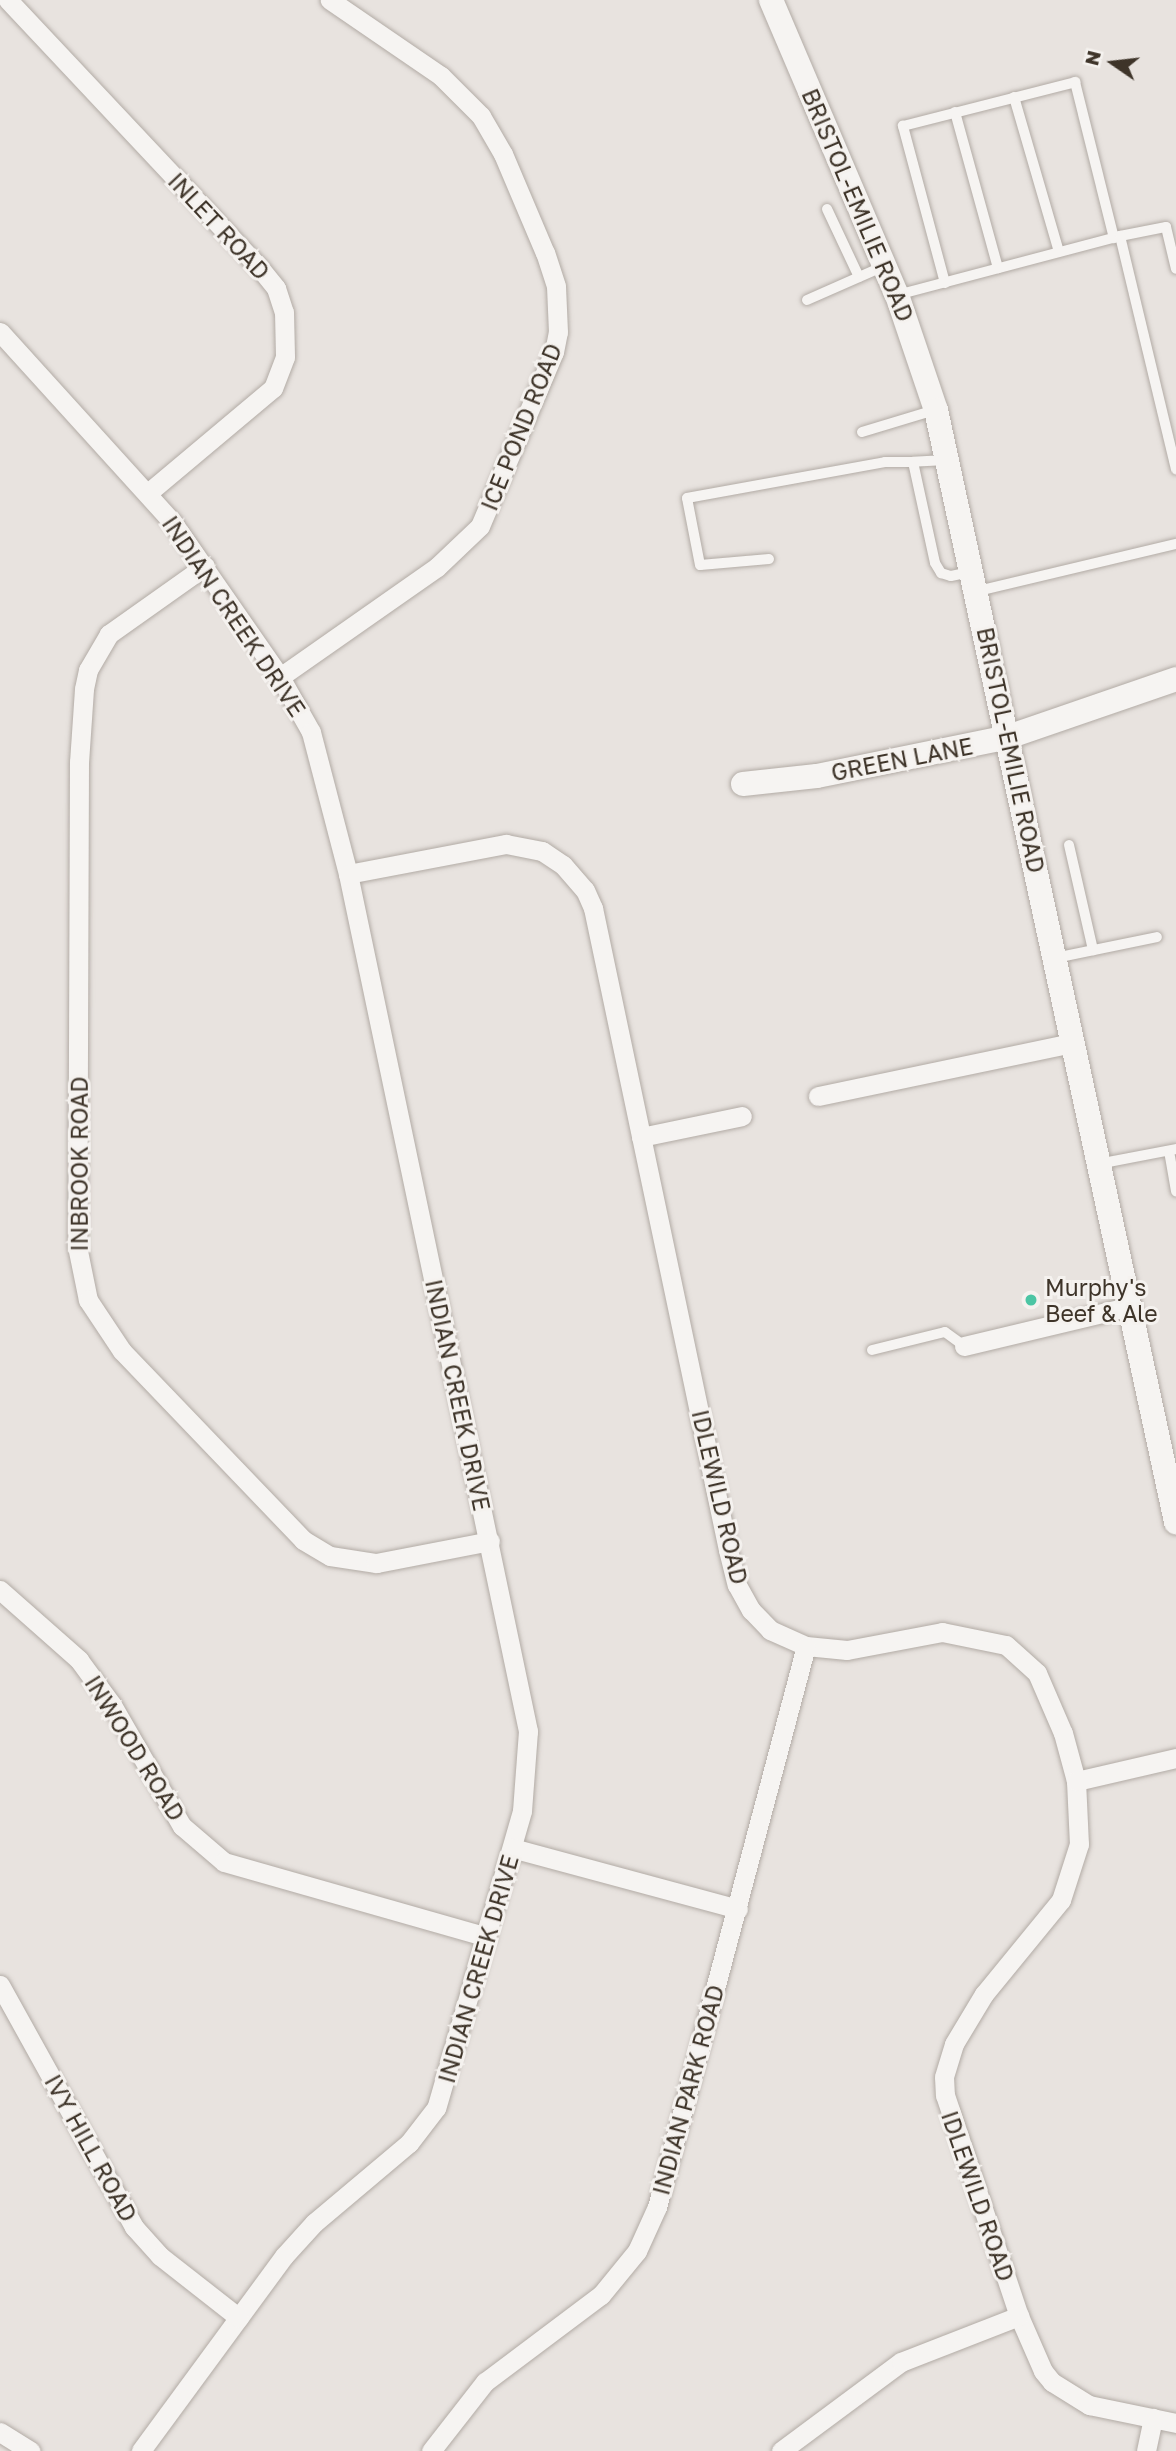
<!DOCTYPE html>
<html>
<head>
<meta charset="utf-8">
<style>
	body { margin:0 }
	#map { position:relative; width:1176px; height:2451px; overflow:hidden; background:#e8e3df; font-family:"Golos Text",sans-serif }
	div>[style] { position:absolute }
	.roads { filter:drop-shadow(0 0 2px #b2aba5) drop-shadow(0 0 2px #b2aba5) }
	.service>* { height:10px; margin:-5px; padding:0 5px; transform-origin:5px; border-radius:5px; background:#f6f4f2 }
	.minor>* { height:19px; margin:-9.5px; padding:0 9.5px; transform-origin:9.5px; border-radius:9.5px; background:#f6f4f2 }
	.tertiary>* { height:24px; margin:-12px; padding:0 12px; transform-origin:12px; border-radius:12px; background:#f6f4f2 }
	.dots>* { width:19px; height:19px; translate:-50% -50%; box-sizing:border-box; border:4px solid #f5f2ef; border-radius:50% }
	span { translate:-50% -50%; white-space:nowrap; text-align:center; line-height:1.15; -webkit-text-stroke:6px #f5f2ef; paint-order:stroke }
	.street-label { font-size:23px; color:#3e3429 }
	.poi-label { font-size:23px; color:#3e3429 }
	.left { translate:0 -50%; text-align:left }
	.north { position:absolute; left:1078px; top:28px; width:70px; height:70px; -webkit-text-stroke:5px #f5f2ef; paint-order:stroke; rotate:284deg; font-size:19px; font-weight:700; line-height:28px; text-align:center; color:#3e3429 }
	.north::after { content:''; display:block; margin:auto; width:24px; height:32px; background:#3e3429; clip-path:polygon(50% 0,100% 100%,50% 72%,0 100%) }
</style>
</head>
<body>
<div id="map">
	<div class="roads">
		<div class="service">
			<i style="left:1014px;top:97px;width:161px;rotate:73.8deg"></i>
			<i style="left:955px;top:112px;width:162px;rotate:74.6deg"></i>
			<i style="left:827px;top:209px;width:75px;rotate:64.8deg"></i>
			<i style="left:1120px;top:236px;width:47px;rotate:-11.1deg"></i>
			<i style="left:1166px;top:227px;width:43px;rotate:76.6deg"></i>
			<i style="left:945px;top:283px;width:163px;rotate:-105deg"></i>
			<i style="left:903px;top:126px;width:178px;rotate:-14.3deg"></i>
			<i style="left:1075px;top:82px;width:161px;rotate:76deg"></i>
			<i style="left:897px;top:295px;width:231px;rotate:-14.8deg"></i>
			<i style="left:1120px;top:236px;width:240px;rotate:76.5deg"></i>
			<i style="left:807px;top:300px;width:84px;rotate:-23.8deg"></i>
			<i style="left:862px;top:432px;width:76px;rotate:-16.8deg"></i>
			<i style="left:946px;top:460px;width:33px;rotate:177deg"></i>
			<i style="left:913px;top:462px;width:103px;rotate:77.7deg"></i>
			<i style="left:935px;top:563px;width:12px;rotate:59deg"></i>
			<i style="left:941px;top:573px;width:10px;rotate:17deg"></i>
			<i style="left:951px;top:576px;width:19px;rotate:-12deg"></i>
			<i style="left:769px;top:559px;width:69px;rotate:175deg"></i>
			<i style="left:700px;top:565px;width:68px;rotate:-101deg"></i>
			<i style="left:687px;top:498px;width:201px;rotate:-10.3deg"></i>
			<i style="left:885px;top:462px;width:28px"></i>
			<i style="left:978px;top:591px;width:204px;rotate:-13.4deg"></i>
			<i style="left:1069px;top:845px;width:108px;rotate:77.1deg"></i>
			<i style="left:1055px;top:958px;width:104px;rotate:-11.6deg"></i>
			<i style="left:1169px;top:1151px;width:41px;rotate:80.1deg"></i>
			<i style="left:1098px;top:1164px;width:79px;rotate:-10.9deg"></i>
			<i style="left:872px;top:1350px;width:75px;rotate:-13.9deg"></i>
			<i style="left:945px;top:1332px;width:24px;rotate:36deg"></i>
		</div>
		<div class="minor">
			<i style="left:8px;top:0;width:366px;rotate:46.8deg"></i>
			<i style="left:259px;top:267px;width:27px;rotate:51deg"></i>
			<i style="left:276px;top:288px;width:25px;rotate:72deg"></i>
			<i style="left:284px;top:312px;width:45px;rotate:88.7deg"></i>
			<i style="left:285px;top:357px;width:33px;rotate:111deg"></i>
			<i style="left:273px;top:388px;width:163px;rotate:140deg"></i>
			<i style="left:0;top:332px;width:258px;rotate:47.8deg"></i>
			<i style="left:173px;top:523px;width:188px;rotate:55.2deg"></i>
			<i style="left:280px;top:677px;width:63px;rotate:60.6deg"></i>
			<i style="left:311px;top:732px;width:147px;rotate:75.4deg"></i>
			<i style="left:348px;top:874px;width:876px;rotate:78.14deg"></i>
			<i style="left:528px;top:1731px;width:80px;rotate:94.3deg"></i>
			<i style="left:522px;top:1811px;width:309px;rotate:106.1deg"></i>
			<i style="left:436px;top:2108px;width:44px;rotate:127.6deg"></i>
			<i style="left:409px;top:2143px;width:124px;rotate:139.9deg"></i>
			<i style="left:314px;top:2223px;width:45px;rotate:132.3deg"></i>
			<i style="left:284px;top:2256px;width:242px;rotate:126.3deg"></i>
			<i style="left:205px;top:566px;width:118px;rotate:144.7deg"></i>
			<i style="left:109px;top:634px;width:42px;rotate:120.3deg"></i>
			<i style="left:88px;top:670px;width:19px;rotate:102deg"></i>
			<i style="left:84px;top:689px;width:73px;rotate:93.9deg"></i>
			<i style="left:79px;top:762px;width:484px;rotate:90.2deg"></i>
			<i style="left:77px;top:1246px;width:55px;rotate:78.5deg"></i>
			<i style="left:88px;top:1300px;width:61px;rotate:56.3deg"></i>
			<i style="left:122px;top:1351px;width:262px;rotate:46.2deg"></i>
			<i style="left:303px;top:1540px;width:31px;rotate:31deg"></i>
			<i style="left:330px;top:1556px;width:47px;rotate:8.7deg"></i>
			<i style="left:376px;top:1563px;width:116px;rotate:-10.9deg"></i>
			<i style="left:280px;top:677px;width:192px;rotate:-35deg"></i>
			<i style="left:437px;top:567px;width:59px;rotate:-43.6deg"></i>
			<i style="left:480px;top:526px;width:189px;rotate:-67deg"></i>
			<i style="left:554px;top:352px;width:20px;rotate:-79deg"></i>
			<i style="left:558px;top:332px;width:46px;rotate:-92.5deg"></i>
			<i style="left:556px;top:286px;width:35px;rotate:-108deg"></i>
			<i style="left:545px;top:253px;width:108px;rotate:-113deg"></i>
			<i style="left:503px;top:154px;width:44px;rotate:-120.1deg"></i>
			<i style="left:481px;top:116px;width:57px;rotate:-135deg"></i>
			<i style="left:441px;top:76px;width:135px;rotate:-145.6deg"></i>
			<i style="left:348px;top:874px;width:161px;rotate:-10.8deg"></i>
			<i style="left:506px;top:844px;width:37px;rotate:11deg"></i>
			<i style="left:542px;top:851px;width:25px;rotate:34deg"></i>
			<i style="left:563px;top:865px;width:33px;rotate:49deg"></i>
			<i style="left:585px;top:890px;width:20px;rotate:66deg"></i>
			<i style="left:593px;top:908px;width:656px;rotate:78.12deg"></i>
			<i style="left:728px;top:1550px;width:36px;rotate:76deg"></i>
			<i style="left:737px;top:1585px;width:29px;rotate:61deg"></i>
			<i style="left:751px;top:1610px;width:28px;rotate:46deg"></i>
			<i style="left:770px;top:1630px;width:39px;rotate:24deg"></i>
			<i style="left:806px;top:1646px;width:41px;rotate:5.6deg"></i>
			<i style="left:847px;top:1650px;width:97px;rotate:-10.7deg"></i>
			<i style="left:942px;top:1632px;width:65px;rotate:11.5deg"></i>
			<i style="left:1006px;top:1645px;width:42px;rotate:42.1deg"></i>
			<i style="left:1037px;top:1673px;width:65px;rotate:66.6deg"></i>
			<i style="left:1063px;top:1733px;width:50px;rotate:74.8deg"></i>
			<i style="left:1076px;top:1781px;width:63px;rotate:87.3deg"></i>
			<i style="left:1079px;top:1844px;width:59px;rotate:107.8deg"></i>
			<i style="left:1061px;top:1900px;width:122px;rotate:129.3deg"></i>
			<i style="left:984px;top:1994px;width:58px;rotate:121deg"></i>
			<i style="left:954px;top:2044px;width:34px;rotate:107deg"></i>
			<i style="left:944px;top:2077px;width:18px;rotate:87deg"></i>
			<i style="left:945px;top:2095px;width:233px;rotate:71.5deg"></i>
			<i style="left:1019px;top:2316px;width:60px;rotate:66.4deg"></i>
			<i style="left:1043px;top:2371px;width:14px;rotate:51deg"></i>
			<i style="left:1052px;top:2382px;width:44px;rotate:31.9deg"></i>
			<i style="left:1089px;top:2405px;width:89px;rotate:11.7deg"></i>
			<i style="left:818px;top:1096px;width:259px;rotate:-11.8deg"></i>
			<i style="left:641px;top:1137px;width:103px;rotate:-11.7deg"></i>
			<i style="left:964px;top:1346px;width:169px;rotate:-13.4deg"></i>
			<i style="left:0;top:1590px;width:106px;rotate:41.5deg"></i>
			<i style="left:79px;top:1660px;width:56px;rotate:53.7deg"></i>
			<i style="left:112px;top:1705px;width:140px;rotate:60deg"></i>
			<i style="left:182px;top:1826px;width:55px;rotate:40.6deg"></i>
			<i style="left:224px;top:1862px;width:273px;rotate:15.9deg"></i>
			<i style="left:1076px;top:1781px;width:103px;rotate:-13deg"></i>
			<i style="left:512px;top:1848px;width:234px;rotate:15.1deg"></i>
			<i style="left:0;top:1985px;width:277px;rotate:61deg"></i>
			<i style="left:134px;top:2227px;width:39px;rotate:48deg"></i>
			<i style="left:160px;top:2256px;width:100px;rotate:38.1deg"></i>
			<i style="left:0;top:2432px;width:36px;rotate:32deg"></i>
			<i style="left:431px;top:2451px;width:88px;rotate:-52deg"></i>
			<i style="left:485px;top:2382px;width:145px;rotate:-36.9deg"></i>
			<i style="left:601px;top:2295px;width:57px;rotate:-50.7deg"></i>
			<i style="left:637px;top:2251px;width:48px;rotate:-65.6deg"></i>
			<i style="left:657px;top:2207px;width:580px;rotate:-75.13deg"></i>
			<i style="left:781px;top:2451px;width:149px;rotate:-36.6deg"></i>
			<i style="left:901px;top:2362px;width:127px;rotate:-21.3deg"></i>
			<i style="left:1146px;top:2451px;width:34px;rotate:-78deg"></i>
		</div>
		<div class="tertiary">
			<i style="left:771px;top:0;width:321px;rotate:66.9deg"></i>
			<i style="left:897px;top:295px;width:121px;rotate:71.3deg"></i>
			<i style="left:936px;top:410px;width:1138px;rotate:77.82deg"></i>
			<i style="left:743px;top:784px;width:74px;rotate:-6.2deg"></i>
			<i style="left:817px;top:776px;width:195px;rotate:-11.5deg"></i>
			<i style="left:1008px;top:737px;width:178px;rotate:-19deg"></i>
		</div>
	</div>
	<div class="dots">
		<i style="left:1031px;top:1300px;background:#4cc5a4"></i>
	</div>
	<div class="street-label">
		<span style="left:858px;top:205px;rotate:67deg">BRISTOL-EMILIE ROAD</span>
		<span style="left:219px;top:226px;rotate:47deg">INLET ROAD</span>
		<span style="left:521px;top:427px;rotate:-68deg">ICE POND ROAD</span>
		<span style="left:234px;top:616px;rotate:56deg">INDIAN CREEK DRIVE</span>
		<span style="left:1011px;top:750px;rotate:78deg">BRISTOL-EMILIE ROAD</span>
		<span style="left:902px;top:759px;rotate:-11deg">GREEN LANE</span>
		<span style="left:79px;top:1164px;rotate:-90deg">INBROOK ROAD</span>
		<span style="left:458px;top:1395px;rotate:78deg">INDIAN CREEK DRIVE</span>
		<span style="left:720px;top:1497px;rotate:77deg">IDLEWILD ROAD</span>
		<span style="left:135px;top:1748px;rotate:58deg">INWOOD ROAD</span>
		<span style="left:478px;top:1969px;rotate:-74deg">INDIAN CREEK DRIVE</span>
		<span style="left:688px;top:2090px;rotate:-75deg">INDIAN PARK ROAD</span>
		<span style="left:91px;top:2148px;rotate:61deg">IVY HILL ROAD</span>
		<span style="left:978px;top:2196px;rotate:71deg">IDLEWILD ROAD</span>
	</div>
	<div class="poi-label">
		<span class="left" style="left:1045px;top:1300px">Murphy's<br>Beef &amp; Ale</span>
	</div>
	<div class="north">N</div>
</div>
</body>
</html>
